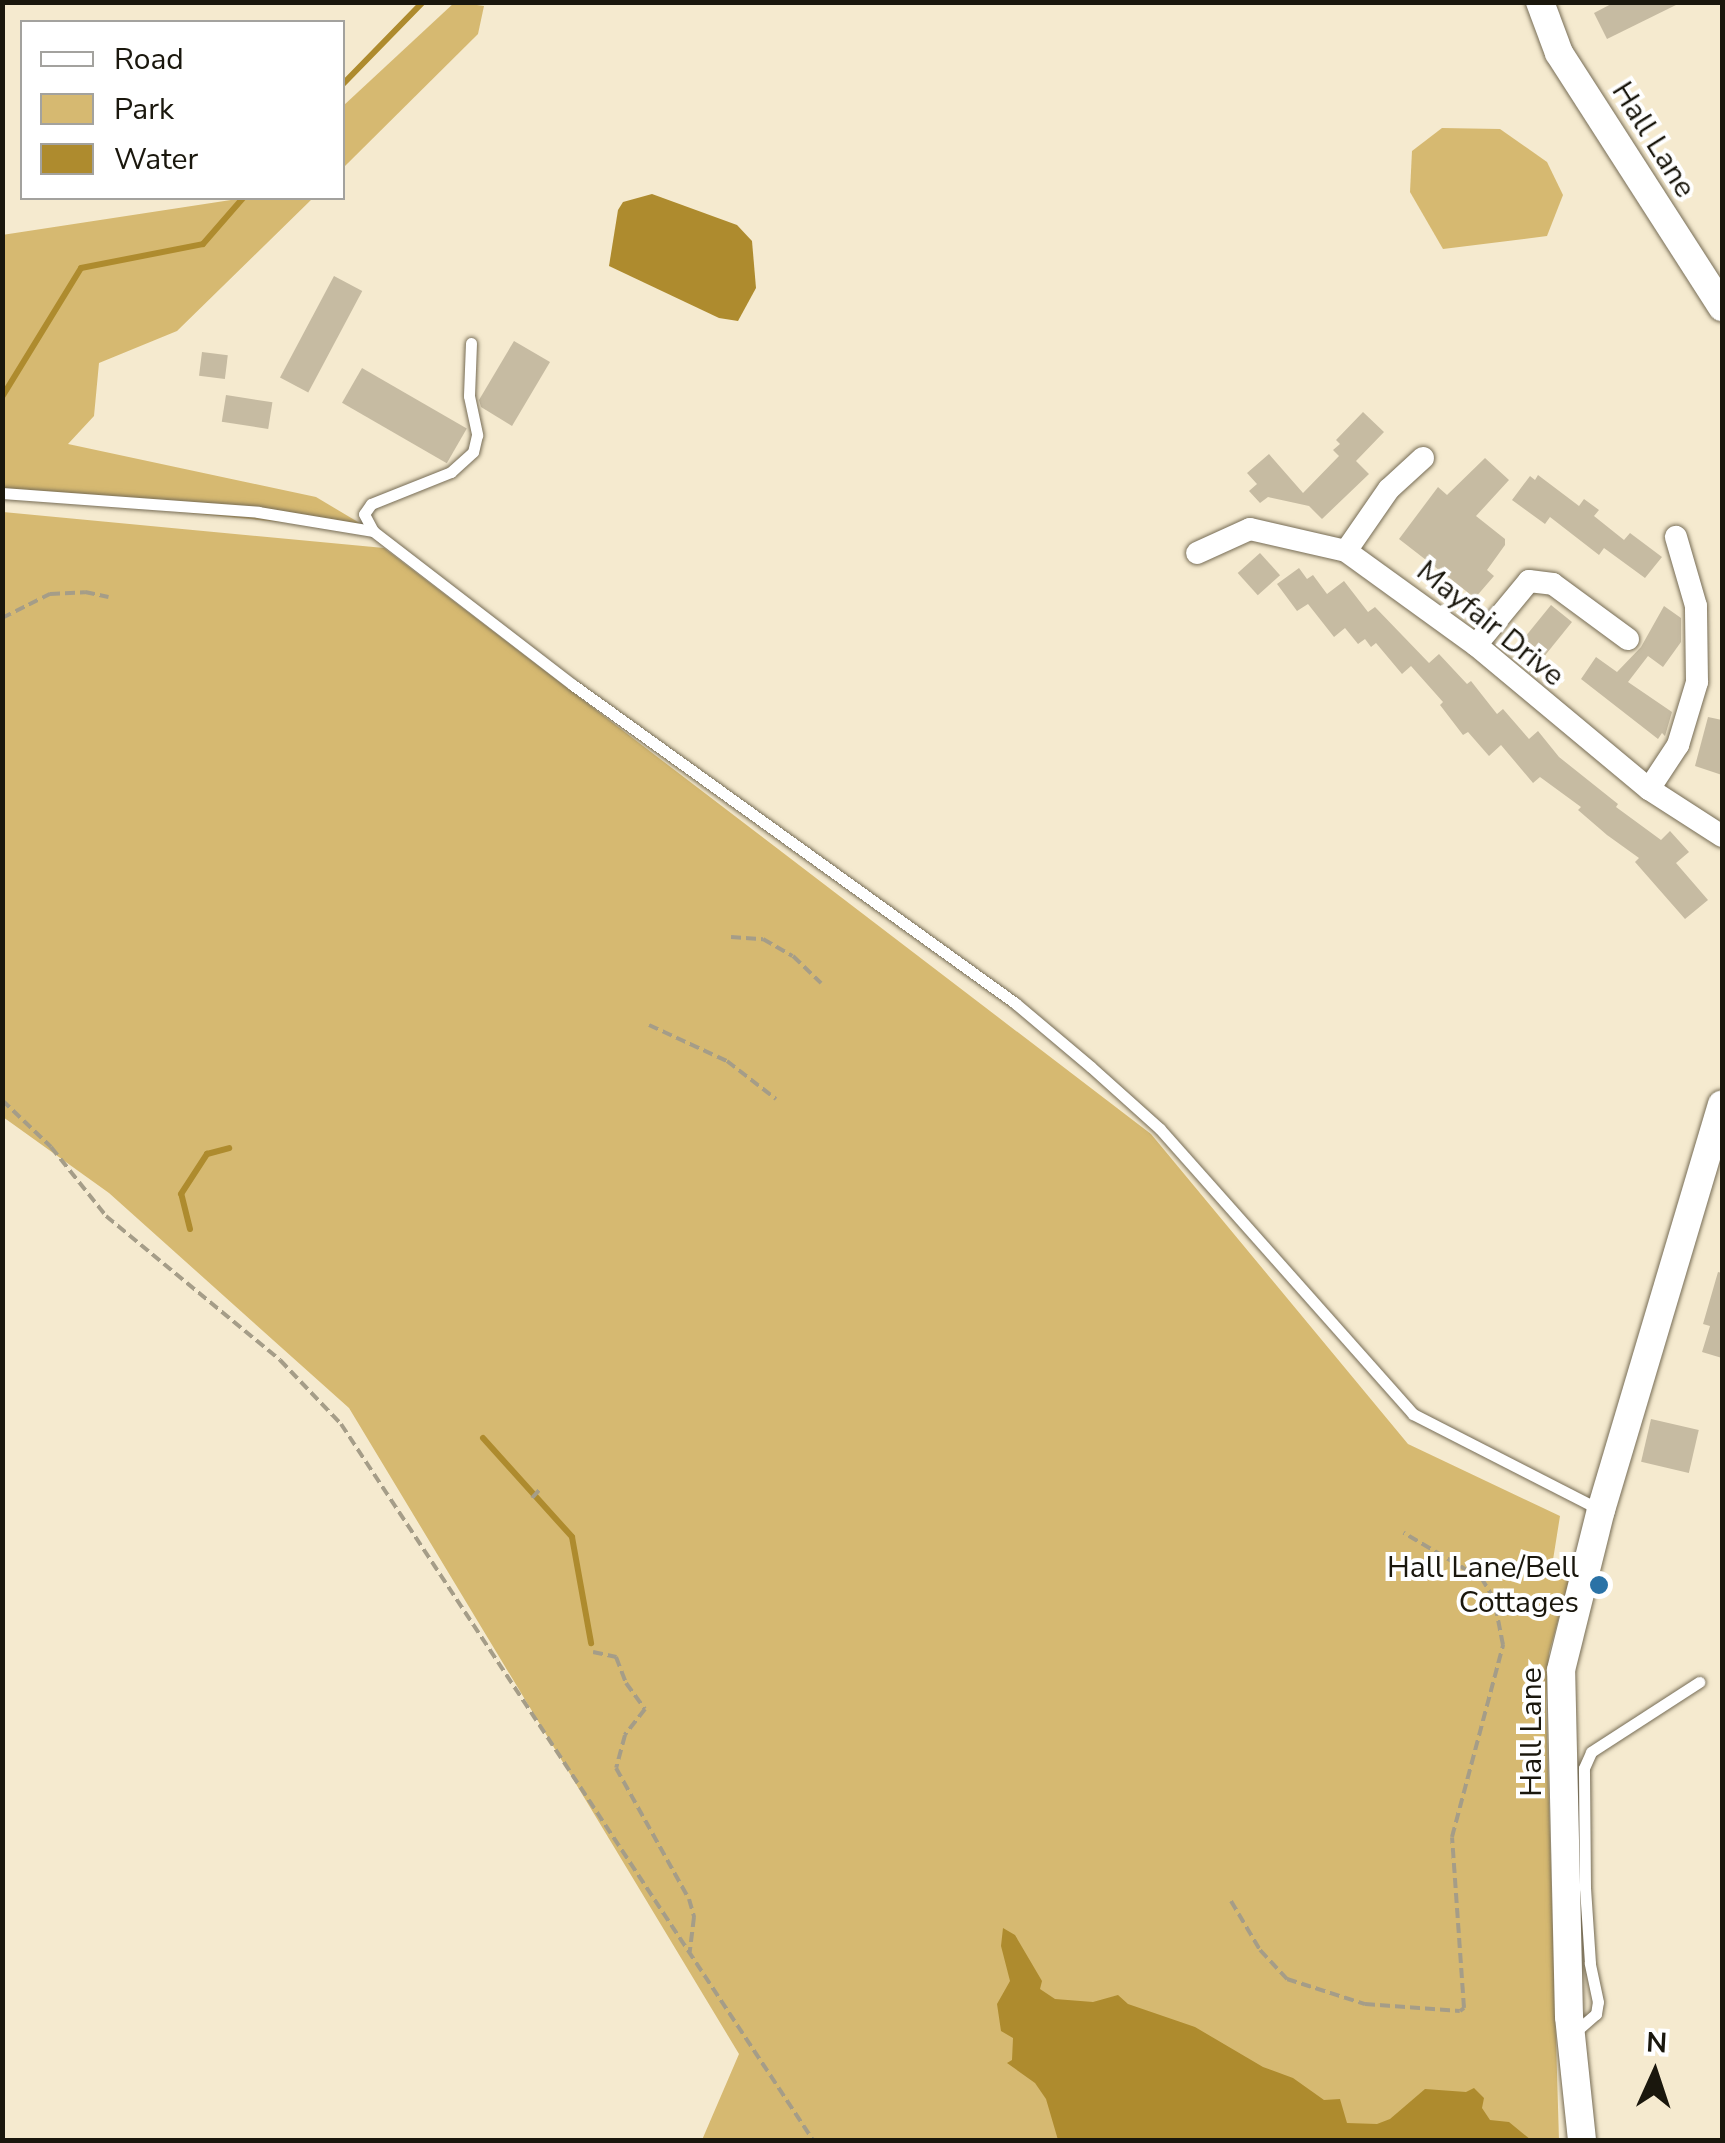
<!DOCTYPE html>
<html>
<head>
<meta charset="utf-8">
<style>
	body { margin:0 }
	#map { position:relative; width:1725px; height:2143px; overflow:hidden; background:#f5eacf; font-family:"Nunito Sans",sans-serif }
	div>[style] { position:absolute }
	.green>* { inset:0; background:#d6b971 }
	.water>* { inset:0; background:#ae8b2e }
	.stream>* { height:6px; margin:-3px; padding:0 3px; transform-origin:3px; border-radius:3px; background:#ae8b2e }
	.building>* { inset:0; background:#c6bba2; transform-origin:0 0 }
	.path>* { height:4px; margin-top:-2px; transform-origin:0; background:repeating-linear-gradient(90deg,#a59d88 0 10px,transparent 0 15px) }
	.roads { filter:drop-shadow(0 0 2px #766c55) drop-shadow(0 0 2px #766c55) }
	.service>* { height:11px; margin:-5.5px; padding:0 5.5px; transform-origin:5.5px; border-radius:5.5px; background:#fff }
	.minor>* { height:22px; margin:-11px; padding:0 11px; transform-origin:11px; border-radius:11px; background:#fff }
	.tertiary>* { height:28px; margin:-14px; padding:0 14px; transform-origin:14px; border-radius:14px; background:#fff }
	.dots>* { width:28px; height:28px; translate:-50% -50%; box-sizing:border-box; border:5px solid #fff; border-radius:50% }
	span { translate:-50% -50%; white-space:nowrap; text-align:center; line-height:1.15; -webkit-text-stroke:8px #fff; paint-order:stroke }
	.street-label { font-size:30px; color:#1a170d }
	.poi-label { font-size:30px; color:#1a170d }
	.right { translate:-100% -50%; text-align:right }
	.frame { position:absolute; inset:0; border:5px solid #1a170d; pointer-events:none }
	.legend { position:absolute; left:20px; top:20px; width:325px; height:180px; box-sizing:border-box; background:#fff; border:2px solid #a3a29e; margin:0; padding:12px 18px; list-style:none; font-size:30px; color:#1a170d }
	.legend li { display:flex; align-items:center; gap:20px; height:50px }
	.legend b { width:50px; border:2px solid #a3a29e }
	.north { position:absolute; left:1605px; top:2023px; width:100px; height:100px; -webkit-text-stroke:8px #fff; paint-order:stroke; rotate:3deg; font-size:28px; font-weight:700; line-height:40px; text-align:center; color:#1a170d }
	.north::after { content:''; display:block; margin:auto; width:35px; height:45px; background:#1a170d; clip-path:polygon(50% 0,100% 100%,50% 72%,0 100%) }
</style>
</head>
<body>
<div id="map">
	<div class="green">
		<i style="clip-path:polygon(455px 2px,484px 6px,478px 34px,343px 168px,343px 106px)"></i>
		<i style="clip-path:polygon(1442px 128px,1500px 129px,1547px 162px,1563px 195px,1547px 236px,1443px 249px,1410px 192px,1412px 151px)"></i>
		<i style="clip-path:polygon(244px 198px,313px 198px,177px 331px,99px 363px,94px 416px,68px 444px,316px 497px,373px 531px,3px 495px,2px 235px)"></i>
		<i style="clip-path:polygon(3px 512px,384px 548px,1151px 1134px,1408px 1444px,1560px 1516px,1552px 1566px,1572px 1570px,1549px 1653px,1546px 1703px,1559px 2140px,702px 2140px,739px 2054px,349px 1408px,109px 1193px,3px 1117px)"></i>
	</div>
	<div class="water">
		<i style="clip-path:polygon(652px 194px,737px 225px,752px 241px,756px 288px,738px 321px,719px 318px,609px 266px,618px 210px,623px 202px)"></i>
		<i style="clip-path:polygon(1003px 1928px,1015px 1935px,1042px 1981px,1040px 1989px,1055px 1999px,1093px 2002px,1118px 1995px,1128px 2004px,1195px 2027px,1263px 2067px,1293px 2078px,1324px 2100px,1340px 2099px,1347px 2123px,1377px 2124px,1390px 2119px,1425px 2089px,1466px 2092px,1474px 2088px,1484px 2098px,1482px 2108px,1490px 2120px,1509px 2122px,1531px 2140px,1058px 2140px,1046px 2099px,1035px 2083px,1007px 2063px,1012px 2060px,1013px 2038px,1001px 2031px,997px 2004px,1010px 1981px,1001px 1946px)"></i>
	</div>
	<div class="stream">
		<i style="left:342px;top:85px;width:116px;rotate:-45.7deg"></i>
		<i style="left:2px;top:397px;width:151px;rotate:-58.5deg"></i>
		<i style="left:81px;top:268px;width:124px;rotate:-11.1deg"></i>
		<i style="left:203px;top:244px;width:61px;rotate:-49deg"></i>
		<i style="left:190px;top:1229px;width:36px;rotate:-104deg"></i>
		<i style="left:181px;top:1194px;width:48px;rotate:-57deg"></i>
		<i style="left:207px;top:1154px;width:23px;rotate:-15deg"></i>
		<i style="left:483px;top:1438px;width:133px;rotate:48deg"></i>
		<i style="left:572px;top:1537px;width:108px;rotate:79.8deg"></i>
	</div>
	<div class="building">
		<i style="clip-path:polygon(1615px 2px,1682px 2px,1607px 39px,1594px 13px)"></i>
		<i style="left:334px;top:276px;width:32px;height:115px;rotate:28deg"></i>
		<i style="clip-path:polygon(514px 341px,550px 362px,512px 426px,481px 407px,479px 400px)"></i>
		<i style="left:202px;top:352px;width:26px;height:24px;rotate:7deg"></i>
		<i style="left:362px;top:368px;width:121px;height:40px;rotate:30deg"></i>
		<i style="left:226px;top:395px;width:47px;height:27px;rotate:9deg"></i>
		<i style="clip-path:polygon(1363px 412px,1384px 432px,1356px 461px,1369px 474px,1322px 519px,1309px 506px,1268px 497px,1260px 503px,1249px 491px,1257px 484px,1247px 473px,1269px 454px,1303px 493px,1339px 456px,1333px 450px,1340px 444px,1336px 440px)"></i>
		<i style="clip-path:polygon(1485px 458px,1509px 480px,1476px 516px,1505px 539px,1505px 545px,1487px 570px,1494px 576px,1475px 598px,1399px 539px,1438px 487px,1447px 495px)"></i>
		<i style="clip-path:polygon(1538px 475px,1579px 506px,1584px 499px,1599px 510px,1594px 516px,1624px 540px,1630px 533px,1662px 557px,1645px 578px,1604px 548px,1599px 555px,1550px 517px,1545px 524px,1512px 500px,1530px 476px,1535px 480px)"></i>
		<i style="left:1260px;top:553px;width:30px;height:30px;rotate:48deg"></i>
		<i style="clip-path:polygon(1299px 568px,1307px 579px,1313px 575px,1327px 594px,1344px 581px,1368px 612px,1375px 607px,1429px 663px,1439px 654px,1467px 684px,1471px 681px,1497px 714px,1503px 709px,1529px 739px,1538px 731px,1559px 757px,1618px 804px,1616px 807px,1661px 840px,1670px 831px,1689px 852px,1676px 863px,1708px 900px,1685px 919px,1635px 862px,1639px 858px,1607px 835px,1578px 810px,1581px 807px,1540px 777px,1533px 783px,1501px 745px,1489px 756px,1468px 732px,1463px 735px,1440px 705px,1443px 702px,1411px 666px,1402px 674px,1376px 643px,1371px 647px,1365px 639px,1358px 644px,1345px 628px,1334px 637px,1308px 604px,1297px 611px,1277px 584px)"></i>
		<i style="left:1551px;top:605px;width:27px;height:43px;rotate:39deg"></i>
		<i style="clip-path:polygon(1664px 606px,1681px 618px,1681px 642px,1663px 667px,1648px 656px,1628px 682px,1672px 712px,1665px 736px,1662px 733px,1658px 739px,1581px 679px,1596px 657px,1617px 672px,1641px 647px)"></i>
		<i style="clip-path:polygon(1708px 717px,1722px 720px,1722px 775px,1695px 766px)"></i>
		<i style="clip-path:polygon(1718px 1272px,1722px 1273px,1722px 1358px,1702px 1352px,1710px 1326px,1703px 1324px)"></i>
		<i style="left:1651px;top:1419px;width:49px;height:44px;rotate:13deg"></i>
	</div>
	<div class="path">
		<i style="left:2px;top:618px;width:54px;rotate:-26.6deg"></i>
		<i style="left:50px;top:594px;width:35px;rotate:-3deg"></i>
		<i style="left:85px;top:592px;width:24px;rotate:12deg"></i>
		<i style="left:731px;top:937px;width:32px;rotate:4deg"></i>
		<i style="left:763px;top:939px;width:34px;rotate:30deg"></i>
		<i style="left:793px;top:956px;width:39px;rotate:44deg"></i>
		<i style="left:649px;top:1025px;width:86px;rotate:24.8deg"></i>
		<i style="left:727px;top:1061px;width:62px;rotate:37.8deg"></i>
		<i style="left:2px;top:1100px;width:68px;rotate:43.8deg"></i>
		<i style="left:51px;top:1147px;width:88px;rotate:51.4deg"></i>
		<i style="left:106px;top:1216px;width:226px;rotate:39.6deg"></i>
		<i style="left:280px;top:1360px;width:88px;rotate:46.4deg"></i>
		<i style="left:341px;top:1424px;width:858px;rotate:56.61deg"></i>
		<i style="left:532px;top:1498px;width:13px;rotate:-48deg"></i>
		<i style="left:593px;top:1652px;width:24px;rotate:12deg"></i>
		<i style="left:616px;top:1657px;width:28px;rotate:69deg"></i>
		<i style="left:626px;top:1683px;width:32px;rotate:54deg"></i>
		<i style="left:645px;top:1709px;width:33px;rotate:128deg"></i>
		<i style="left:625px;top:1735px;width:34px;rotate:105deg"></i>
		<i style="left:616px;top:1768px;width:150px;rotate:60.9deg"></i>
		<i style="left:689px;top:1899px;width:19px;rotate:74deg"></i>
		<i style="left:694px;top:1917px;width:35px;rotate:97deg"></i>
		<i style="left:1231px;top:1901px;width:57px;rotate:59.4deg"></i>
		<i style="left:1260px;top:1950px;width:40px;rotate:47deg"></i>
		<i style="left:1287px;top:1979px;width:82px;rotate:17.8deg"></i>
		<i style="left:1365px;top:2004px;width:95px;rotate:4.2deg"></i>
		<i style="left:1460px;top:2011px;width:5px;rotate:-37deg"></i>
		<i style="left:1464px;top:2008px;width:171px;rotate:-94deg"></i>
		<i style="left:1452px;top:1837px;width:199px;rotate:-75.1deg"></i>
		<i style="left:1503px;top:1645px;width:47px;rotate:-101.1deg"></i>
		<i style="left:1494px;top:1599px;width:23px;rotate:-121deg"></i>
		<i style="left:1482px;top:1579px;width:91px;rotate:-149.5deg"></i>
	</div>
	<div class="roads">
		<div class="service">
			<i style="left:471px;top:343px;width:53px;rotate:92.2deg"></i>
			<i style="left:469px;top:396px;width:40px;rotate:78deg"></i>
			<i style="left:477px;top:435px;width:17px;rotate:103deg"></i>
			<i style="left:473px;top:452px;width:30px;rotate:138deg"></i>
			<i style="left:451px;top:472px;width:86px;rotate:158.2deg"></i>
			<i style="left:371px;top:504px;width:12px;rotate:125deg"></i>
			<i style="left:364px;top:514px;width:19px;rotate:62deg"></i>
			<i style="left:373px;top:531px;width:252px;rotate:37.6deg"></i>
			<i style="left:573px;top:685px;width:545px;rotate:35.73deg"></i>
			<i style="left:1015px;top:1003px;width:99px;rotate:40.1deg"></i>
			<i style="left:1091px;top:1067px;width:93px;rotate:41.9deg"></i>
			<i style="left:1160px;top:1129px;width:381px;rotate:48.4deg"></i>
			<i style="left:1413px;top:1414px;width:211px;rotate:27.1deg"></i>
			<i style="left:2px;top:493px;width:257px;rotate:4.2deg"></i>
			<i style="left:258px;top:512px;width:117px;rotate:9.4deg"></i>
			<i style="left:1575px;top:2032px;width:28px;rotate:-41deg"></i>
			<i style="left:1596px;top:2014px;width:12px;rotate:-81deg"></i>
			<i style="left:1598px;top:2002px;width:40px;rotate:-102deg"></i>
			<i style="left:1590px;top:1963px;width:75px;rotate:-93.8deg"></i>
			<i style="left:1585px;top:1888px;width:120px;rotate:-90.5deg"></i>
			<i style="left:1584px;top:1768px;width:17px;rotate:-66deg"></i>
			<i style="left:1591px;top:1752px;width:129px;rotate:-32.9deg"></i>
		</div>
		<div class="minor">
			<i style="left:1346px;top:551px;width:75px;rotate:-55.3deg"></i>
			<i style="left:1389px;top:489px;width:46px;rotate:-42.4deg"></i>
			<i style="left:1197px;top:553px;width:58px;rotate:-24.4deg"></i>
			<i style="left:1250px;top:529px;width:98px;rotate:12.9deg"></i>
			<i style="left:1346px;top:551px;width:160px;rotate:35.9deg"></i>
			<i style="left:1476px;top:645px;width:225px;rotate:39.8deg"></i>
			<i style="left:1649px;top:789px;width:87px;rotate:32.8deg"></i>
			<i style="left:1476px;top:645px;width:83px;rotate:-50.4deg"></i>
			<i style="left:1529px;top:581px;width:24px;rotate:7deg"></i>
			<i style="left:1553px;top:584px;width:93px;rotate:36.3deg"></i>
			<i style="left:1649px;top:789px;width:53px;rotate:-56.6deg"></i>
			<i style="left:1678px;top:745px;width:66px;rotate:-73.2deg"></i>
			<i style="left:1697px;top:682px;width:76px;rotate:-90.8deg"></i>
			<i style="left:1696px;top:606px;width:72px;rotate:-106.2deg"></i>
		</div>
		<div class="tertiary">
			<i style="left:1540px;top:2px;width:54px;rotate:69.6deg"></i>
			<i style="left:1559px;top:53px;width:302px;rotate:57.3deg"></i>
			<i style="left:1582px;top:2140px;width:124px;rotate:-96deg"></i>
			<i style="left:1569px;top:2017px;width:347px;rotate:-91.3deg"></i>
			<i style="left:1561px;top:1670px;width:165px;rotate:-76deg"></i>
			<i style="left:1601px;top:1510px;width:423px;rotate:-73.4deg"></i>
		</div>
	</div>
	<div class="dots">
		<i style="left:1599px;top:1585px;background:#2a72a6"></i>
	</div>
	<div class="street-label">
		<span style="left:1653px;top:140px;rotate:58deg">Hall Lane</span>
		<span style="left:1490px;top:624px;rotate:39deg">Mayfair Drive</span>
		<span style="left:1532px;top:1732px;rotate:-90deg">Hall Lane</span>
	</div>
	<div class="poi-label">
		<span class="right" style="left:1579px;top:1585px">Hall Lane/Bell<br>Cottages</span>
	</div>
	<div class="frame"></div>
	<ul class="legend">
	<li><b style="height:12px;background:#fff"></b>Road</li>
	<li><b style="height:28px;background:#d6b971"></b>Park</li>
	<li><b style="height:28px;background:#ae8b2e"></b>Water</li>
	</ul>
	<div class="north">N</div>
</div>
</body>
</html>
